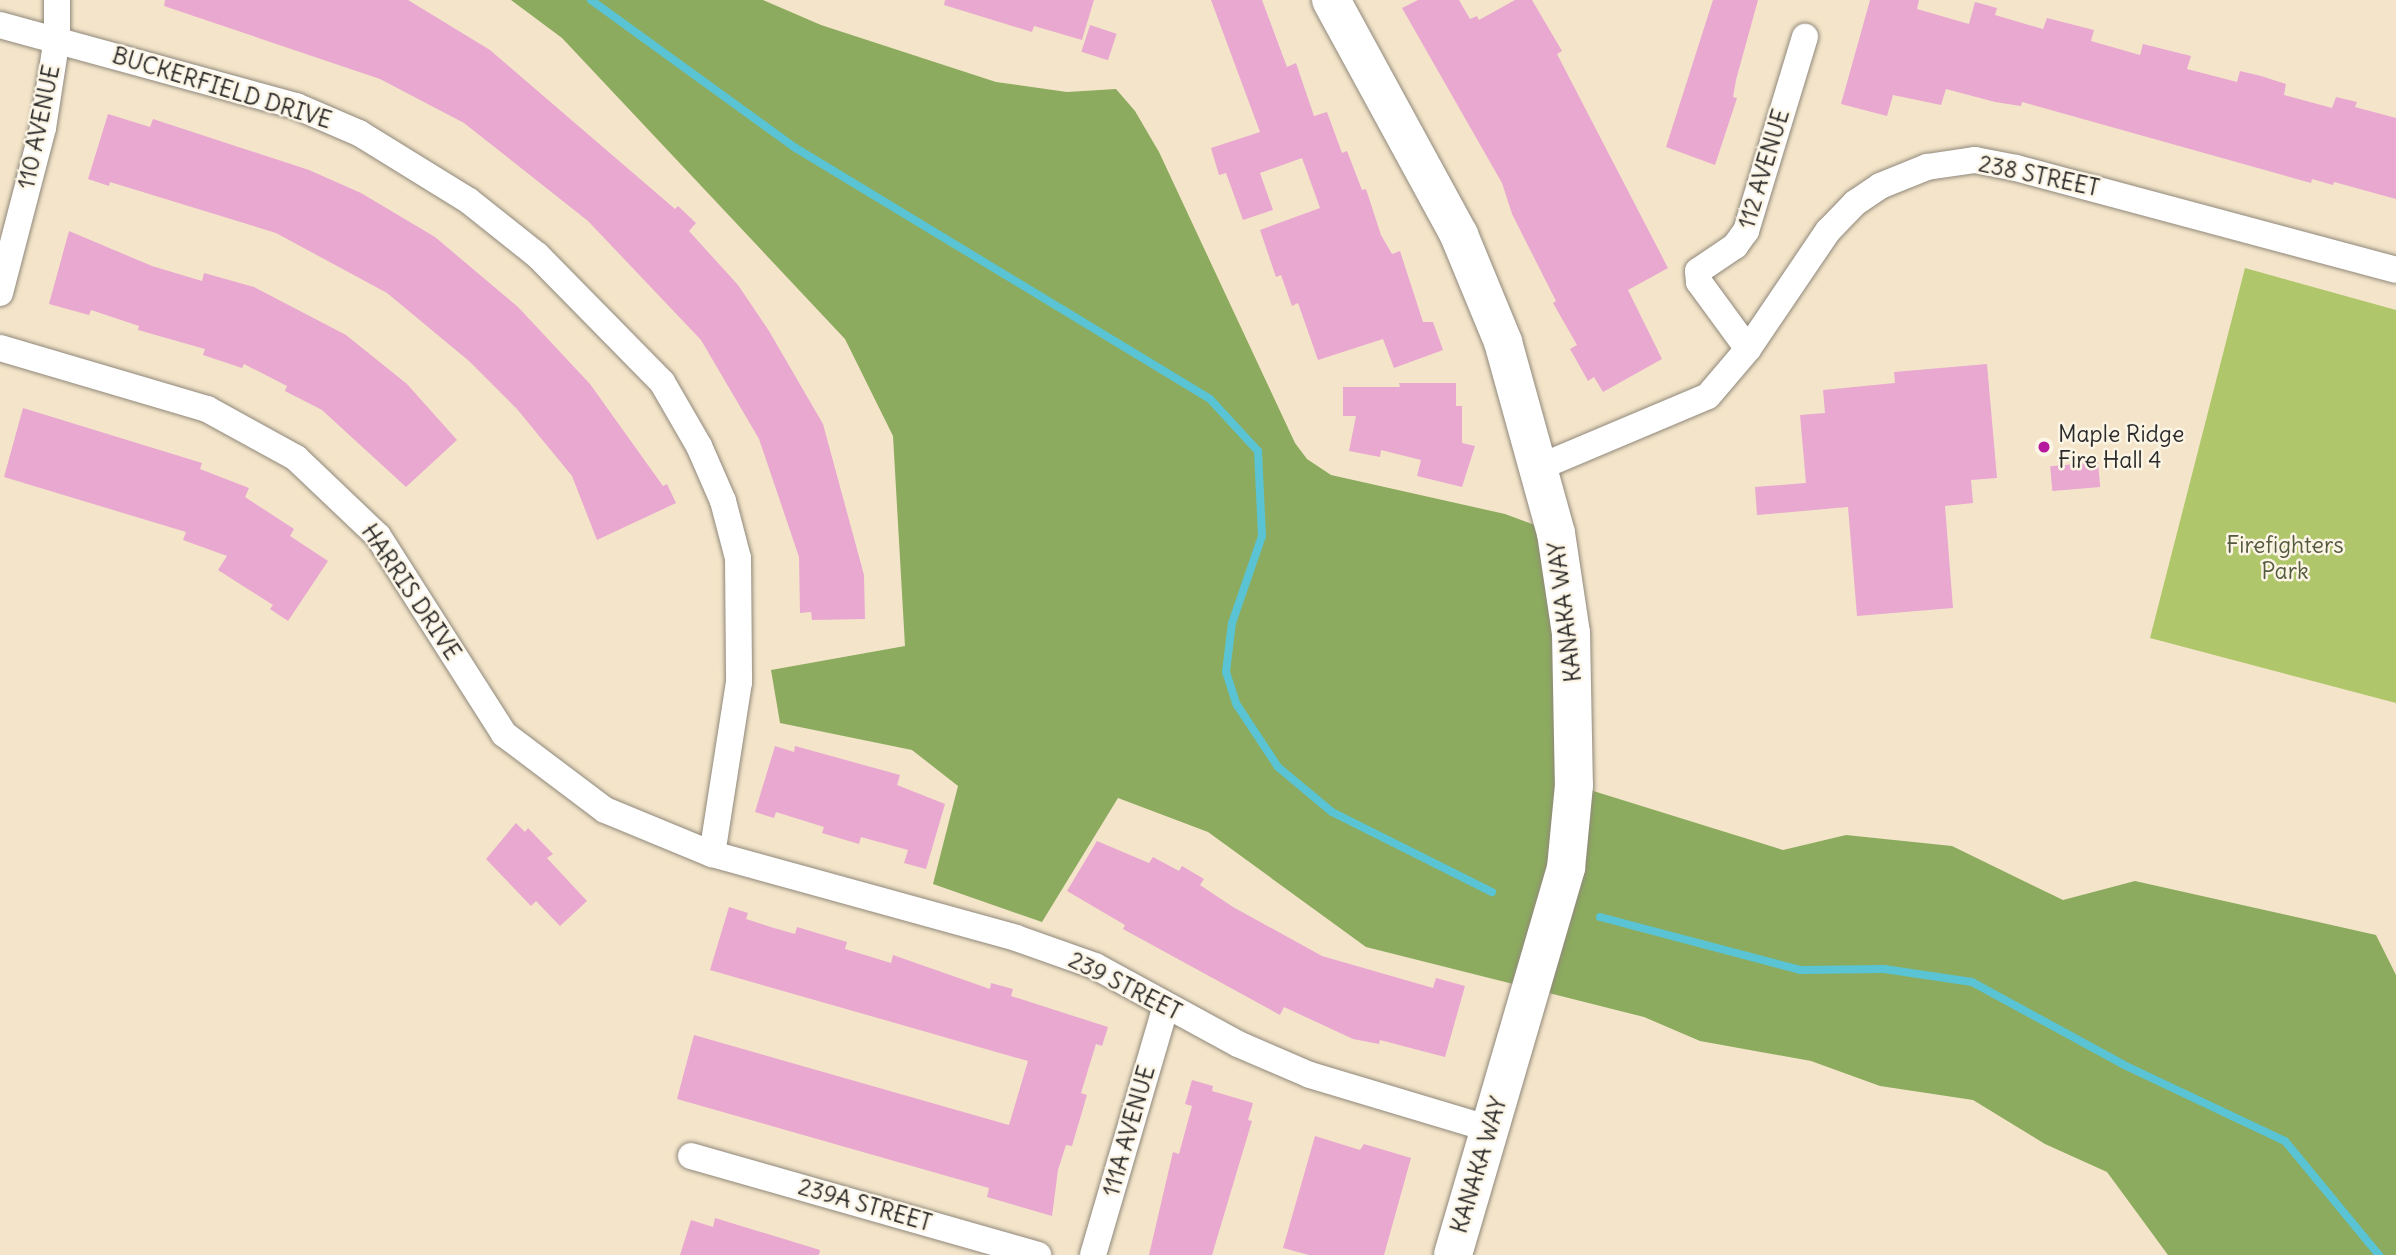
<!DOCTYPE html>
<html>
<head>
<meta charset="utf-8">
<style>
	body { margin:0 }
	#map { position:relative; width:2396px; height:1255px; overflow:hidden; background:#f4e5ca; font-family:Delius,sans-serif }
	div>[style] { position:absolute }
	.green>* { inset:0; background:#b0c66b }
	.forest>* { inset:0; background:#8cab5f }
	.stream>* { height:8px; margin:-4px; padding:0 4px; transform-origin:4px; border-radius:4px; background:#5ac4d4 }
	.building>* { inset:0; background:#e8a8d0; transform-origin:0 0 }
	.roads { filter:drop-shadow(0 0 2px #90887a) drop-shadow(0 0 2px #90887a) }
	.minor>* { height:26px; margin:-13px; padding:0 13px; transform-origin:13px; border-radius:13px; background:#fff }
	.secondary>* { height:38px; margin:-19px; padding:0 19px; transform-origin:19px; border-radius:19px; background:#fff }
	.dots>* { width:19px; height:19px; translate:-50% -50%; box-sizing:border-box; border:4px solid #fcf5e5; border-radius:50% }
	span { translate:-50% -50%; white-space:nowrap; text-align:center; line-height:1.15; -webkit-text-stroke:5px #fcf5e5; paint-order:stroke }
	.street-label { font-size:23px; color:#2b2b2b }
	.poi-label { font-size:23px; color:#2b2b2b }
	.left { translate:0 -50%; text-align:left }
	.park-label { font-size:23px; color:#535a3e }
</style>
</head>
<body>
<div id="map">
	<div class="green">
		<i style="clip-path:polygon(2245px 268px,2396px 310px,2396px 703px,2150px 638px)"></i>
	</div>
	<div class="forest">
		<i style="clip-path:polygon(511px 0,763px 0,821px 25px,996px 82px,1067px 92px,1116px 89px,1135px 111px,1159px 152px,1295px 443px,1307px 459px,1331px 475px,1505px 514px,1556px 533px,1574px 785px,1783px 850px,1846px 835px,1952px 846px,2063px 900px,2135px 881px,2376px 935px,2396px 975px,2396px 1255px,2168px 1255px,2107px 1172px,2045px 1144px,1973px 1100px,1880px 1086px,1811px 1061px,1700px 1041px,1644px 1017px,1366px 947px,1208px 832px,1118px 798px,1042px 922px,933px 884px,958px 786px,912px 750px,780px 723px,771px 670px,905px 646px,893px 436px,845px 339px,562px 38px)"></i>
	</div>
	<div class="stream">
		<i style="left:591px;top:0;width:251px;rotate:35.9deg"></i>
		<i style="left:794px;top:147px;width:486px;rotate:31.2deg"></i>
		<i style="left:1210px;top:399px;width:71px;rotate:47.3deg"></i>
		<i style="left:1258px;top:451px;width:85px;rotate:87.3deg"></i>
		<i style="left:1262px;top:536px;width:92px;rotate:109deg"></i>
		<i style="left:1232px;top:623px;width:49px;rotate:97deg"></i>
		<i style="left:1226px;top:672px;width:35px;rotate:72deg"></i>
		<i style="left:1237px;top:705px;width:74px;rotate:56.5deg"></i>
		<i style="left:1278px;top:767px;width:70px;rotate:39.8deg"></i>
		<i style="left:1332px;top:812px;width:179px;rotate:26.6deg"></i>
		<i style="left:1600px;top:917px;width:207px;rotate:14.8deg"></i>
		<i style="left:1800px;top:970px;width:84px;rotate:-0.7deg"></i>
		<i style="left:1884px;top:969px;width:89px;rotate:8.4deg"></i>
		<i style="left:1972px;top:982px;width:173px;rotate:28.6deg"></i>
		<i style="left:2124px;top:1065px;width:178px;rotate:25.3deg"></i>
		<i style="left:2285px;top:1141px;width:148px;rotate:50.5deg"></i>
	</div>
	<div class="building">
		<i style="clip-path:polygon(165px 0,408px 0,490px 50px,675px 209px,678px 206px,696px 223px,689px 231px,738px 285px,769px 331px,823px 424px,864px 575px,865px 619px,812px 620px,811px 612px,800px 613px,799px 557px,759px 439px,701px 340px,588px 221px,464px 123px,380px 79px,164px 6px)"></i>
		<i style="clip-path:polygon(945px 0,1094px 0,1082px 40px,1034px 26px,1032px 32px,944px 5px)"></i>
		<i style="clip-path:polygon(1211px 0,1262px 0,1287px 67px,1296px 63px,1314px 116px,1327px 112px,1342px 153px,1347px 151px,1362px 190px,1366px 189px,1381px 235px,1392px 254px,1400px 251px,1423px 322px,1433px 322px,1443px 350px,1394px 368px,1383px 339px,1318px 360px,1298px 303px,1292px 306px,1281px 275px,1276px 277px,1260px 230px,1320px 208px,1302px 158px,1260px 173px,1273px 210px,1243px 220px,1226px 173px,1219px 175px,1211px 148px,1260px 132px)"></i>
		<i style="clip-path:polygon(1418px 0,1459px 0,1470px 19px,1477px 16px,1479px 20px,1515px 0,1532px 0,1562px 51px,1557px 54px,1668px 268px,1628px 290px,1662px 359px,1603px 392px,1594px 377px,1588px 381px,1570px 349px,1577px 345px,1553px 303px,1556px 301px,1512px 214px,1502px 183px,1402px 8px)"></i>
		<i style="clip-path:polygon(1713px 0,1758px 0,1736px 80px,1733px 97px,1737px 98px,1715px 165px,1666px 147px)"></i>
		<i style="clip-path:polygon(1870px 0,1919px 0,1917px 9px,1969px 24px,1975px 2px,1997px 8px,1995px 15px,2043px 29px,2047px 18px,2094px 30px,2091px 41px,2140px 55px,2143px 44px,2191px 56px,2187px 69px,2237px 82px,2240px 71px,2261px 76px,2286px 84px,2284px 95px,2332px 108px,2336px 97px,2357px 102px,2355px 107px,2396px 118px,2396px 199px,2334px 182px,2333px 185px,2312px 179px,2311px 183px,2022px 102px,2021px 106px,1995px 102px,1946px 89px,1941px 105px,1893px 95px,1887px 116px,1841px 104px)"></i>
		<i style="left:1090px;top:25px;width:28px;height:28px;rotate:18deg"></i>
		<i style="clip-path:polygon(108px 114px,150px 127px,153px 119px,309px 170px,361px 193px,435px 237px,518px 307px,590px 384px,663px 486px,667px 484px,676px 503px,597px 540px,572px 476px,517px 409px,469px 361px,387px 293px,276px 233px,110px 182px,109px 186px,88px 179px)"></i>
		<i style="clip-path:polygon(69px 231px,152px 266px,202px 281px,204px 273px,254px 287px,346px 335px,407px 384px,457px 440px,406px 487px,322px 410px,285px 391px,287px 386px,244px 364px,242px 368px,203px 355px,205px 349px,138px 330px,139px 326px,91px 310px,89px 315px,49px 304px)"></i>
		<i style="clip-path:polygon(1987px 364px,1997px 478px,1971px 480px,1973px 503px,1945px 506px,1953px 608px,1857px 616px,1848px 507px,1757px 515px,1755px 487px,1806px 483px,1800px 415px,1825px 413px,1823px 390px,1895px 383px,1894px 372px)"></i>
		<i style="clip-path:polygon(1399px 383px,1456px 383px,1456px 406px,1462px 406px,1462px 443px,1475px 446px,1462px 487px,1417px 476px,1421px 460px,1381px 450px,1380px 457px,1349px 451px,1356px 416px,1343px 416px,1343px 387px,1400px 387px)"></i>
		<i style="clip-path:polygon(23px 408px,202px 463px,200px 469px,249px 488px,245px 497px,294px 529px,290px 536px,328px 561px,288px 621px,270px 609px,273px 605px,218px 570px,227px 556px,183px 540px,186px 532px,4px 477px)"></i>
		<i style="left:2098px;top:462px;width:25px;height:48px;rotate:85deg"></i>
		<i style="clip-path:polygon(775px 746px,794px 752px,795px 746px,900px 775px,897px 785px,945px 804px,926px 869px,904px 863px,908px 850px,861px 837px,859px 844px,822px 833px,824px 827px,776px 812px,774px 818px,755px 812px)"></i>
		<i style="clip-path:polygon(516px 823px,525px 832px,528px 828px,553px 854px,547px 858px,587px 901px,560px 926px,536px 901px,531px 906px,486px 859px)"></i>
		<i style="clip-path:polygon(1097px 841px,1149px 863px,1153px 857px,1179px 871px,1182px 866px,1204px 879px,1200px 885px,1233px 907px,1322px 956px,1433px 988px,1436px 978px,1465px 986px,1445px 1057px,1380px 1040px,1379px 1044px,1353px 1039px,1284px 1007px,1280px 1015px,1123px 929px,1125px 925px,1067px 891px)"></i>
		<i style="clip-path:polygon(729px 907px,748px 913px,746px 919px,774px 928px,795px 934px,797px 927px,847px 942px,845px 949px,865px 955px,891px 963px,893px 955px,990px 989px,991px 983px,1013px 989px,1011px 996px,1108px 1027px,1102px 1046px,1096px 1044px,1081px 1093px,1087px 1095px,1072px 1146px,1066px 1145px,1058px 1170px,1052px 1216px,987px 1197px,989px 1188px,677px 1099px,694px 1035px,1009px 1125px,1028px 1061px,710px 970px)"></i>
		<i style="clip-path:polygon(1192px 1080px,1213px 1086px,1212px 1091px,1253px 1103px,1248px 1120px,1252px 1121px,1212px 1255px,1149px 1255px,1173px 1152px,1179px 1154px,1192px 1106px,1185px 1104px)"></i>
		<i style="clip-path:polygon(1315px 1136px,1360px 1150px,1364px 1144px,1411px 1158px,1384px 1255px,1309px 1255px,1283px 1248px)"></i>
		<i style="clip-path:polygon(715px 1218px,820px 1250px,819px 1255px,680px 1255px,691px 1220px,713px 1227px)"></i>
	</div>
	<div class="roads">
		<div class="minor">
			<i style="left:0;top:25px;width:307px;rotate:15.3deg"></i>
			<i style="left:296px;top:106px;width:69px;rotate:23.2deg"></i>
			<i style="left:359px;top:133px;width:129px;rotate:31.7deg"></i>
			<i style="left:469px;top:201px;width:87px;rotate:38.5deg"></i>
			<i style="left:537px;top:255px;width:178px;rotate:45.5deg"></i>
			<i style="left:662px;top:382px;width:74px;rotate:60deg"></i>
			<i style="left:699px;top:446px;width:60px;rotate:66.4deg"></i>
			<i style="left:723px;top:501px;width:59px;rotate:75.3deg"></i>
			<i style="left:738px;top:558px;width:124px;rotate:89.5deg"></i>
			<i style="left:739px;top:682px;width:174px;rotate:98.9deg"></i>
			<i style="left:0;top:293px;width:171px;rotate:-75.4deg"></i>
			<i style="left:43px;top:128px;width:91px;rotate:-81.2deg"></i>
			<i style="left:57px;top:38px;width:38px;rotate:-90deg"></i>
			<i style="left:0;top:348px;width:216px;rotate:16.4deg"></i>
			<i style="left:207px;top:409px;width:102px;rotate:28.8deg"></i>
			<i style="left:296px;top:458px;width:113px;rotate:43.6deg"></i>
			<i style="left:378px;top:536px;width:235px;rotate:57.5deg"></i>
			<i style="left:504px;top:734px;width:126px;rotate:37deg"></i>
			<i style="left:605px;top:810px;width:116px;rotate:22.4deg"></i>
			<i style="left:712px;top:854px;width:315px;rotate:15.4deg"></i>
			<i style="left:1016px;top:938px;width:84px;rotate:19.5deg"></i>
			<i style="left:1095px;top:966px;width:163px;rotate:28.6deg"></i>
			<i style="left:1238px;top:1044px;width:78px;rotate:23.3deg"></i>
			<i style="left:1310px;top:1075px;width:188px;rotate:16.7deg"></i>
			<i style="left:1748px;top:349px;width:83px;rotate:-126.2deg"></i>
			<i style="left:1699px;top:282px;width:11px;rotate:-95deg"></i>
			<i style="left:1698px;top:271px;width:45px;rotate:-34deg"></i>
			<i style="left:1735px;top:246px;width:19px;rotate:-54deg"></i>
			<i style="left:1746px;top:231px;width:203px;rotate:-73.1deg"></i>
			<i style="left:1540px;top:467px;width:182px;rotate:-22.9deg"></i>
			<i style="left:1708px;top:396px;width:62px;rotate:-49.6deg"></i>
			<i style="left:1748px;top:349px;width:143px;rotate:-55.9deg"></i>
			<i style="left:1828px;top:231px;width:39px;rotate:-46deg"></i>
			<i style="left:1855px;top:203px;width:30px;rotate:-34deg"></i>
			<i style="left:1880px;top:186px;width:51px;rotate:-22deg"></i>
			<i style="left:1927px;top:167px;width:49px;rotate:-8.3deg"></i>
			<i style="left:1975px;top:160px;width:42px;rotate:11deg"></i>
			<i style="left:2016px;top:168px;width:393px;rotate:15deg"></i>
			<i style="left:691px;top:1156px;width:361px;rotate:15.9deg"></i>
			<i style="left:1093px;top:1255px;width:259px;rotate:-73.7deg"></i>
		</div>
		<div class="secondary">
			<i style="left:1331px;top:0;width:268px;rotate:61.4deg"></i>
			<i style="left:1459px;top:235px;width:116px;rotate:67.6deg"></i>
			<i style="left:1503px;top:342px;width:198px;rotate:74.5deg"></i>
			<i style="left:1556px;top:533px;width:101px;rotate:81.5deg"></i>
			<i style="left:1571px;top:633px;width:152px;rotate:88.9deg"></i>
			<i style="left:1574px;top:785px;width:83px;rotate:95.5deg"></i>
			<i style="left:1566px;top:868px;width:403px;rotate:106.3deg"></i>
		</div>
	</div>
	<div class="dots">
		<i style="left:2044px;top:447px;background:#b5179e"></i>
	</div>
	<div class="street-label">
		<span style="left:222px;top:88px;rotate:17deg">BUCKERFIELD DRIVE</span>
		<span style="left:39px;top:127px;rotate:-78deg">110 AVENUE</span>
		<span style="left:1764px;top:169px;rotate:-73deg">112 AVENUE</span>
		<span style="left:2039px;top:176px;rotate:12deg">238 STREET</span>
		<span style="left:411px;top:592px;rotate:56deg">HARRIS DRIVE</span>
		<span style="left:1565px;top:612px;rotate:-97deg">KANAKA WAY</span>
		<span style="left:1125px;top:986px;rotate:27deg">239 STREET</span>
		<span style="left:1129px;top:1131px;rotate:-74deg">111A AVENUE</span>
		<span style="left:1479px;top:1165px;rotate:-73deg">KANAKA WAY</span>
		<span style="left:865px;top:1205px;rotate:16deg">239A STREET</span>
	</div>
	<div class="poi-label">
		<span class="left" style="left:2058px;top:447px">Maple Ridge<br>Fire Hall 4</span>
	</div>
	<div class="park-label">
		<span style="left:2285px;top:558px">Firefighters<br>Park</span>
	</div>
</div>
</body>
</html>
